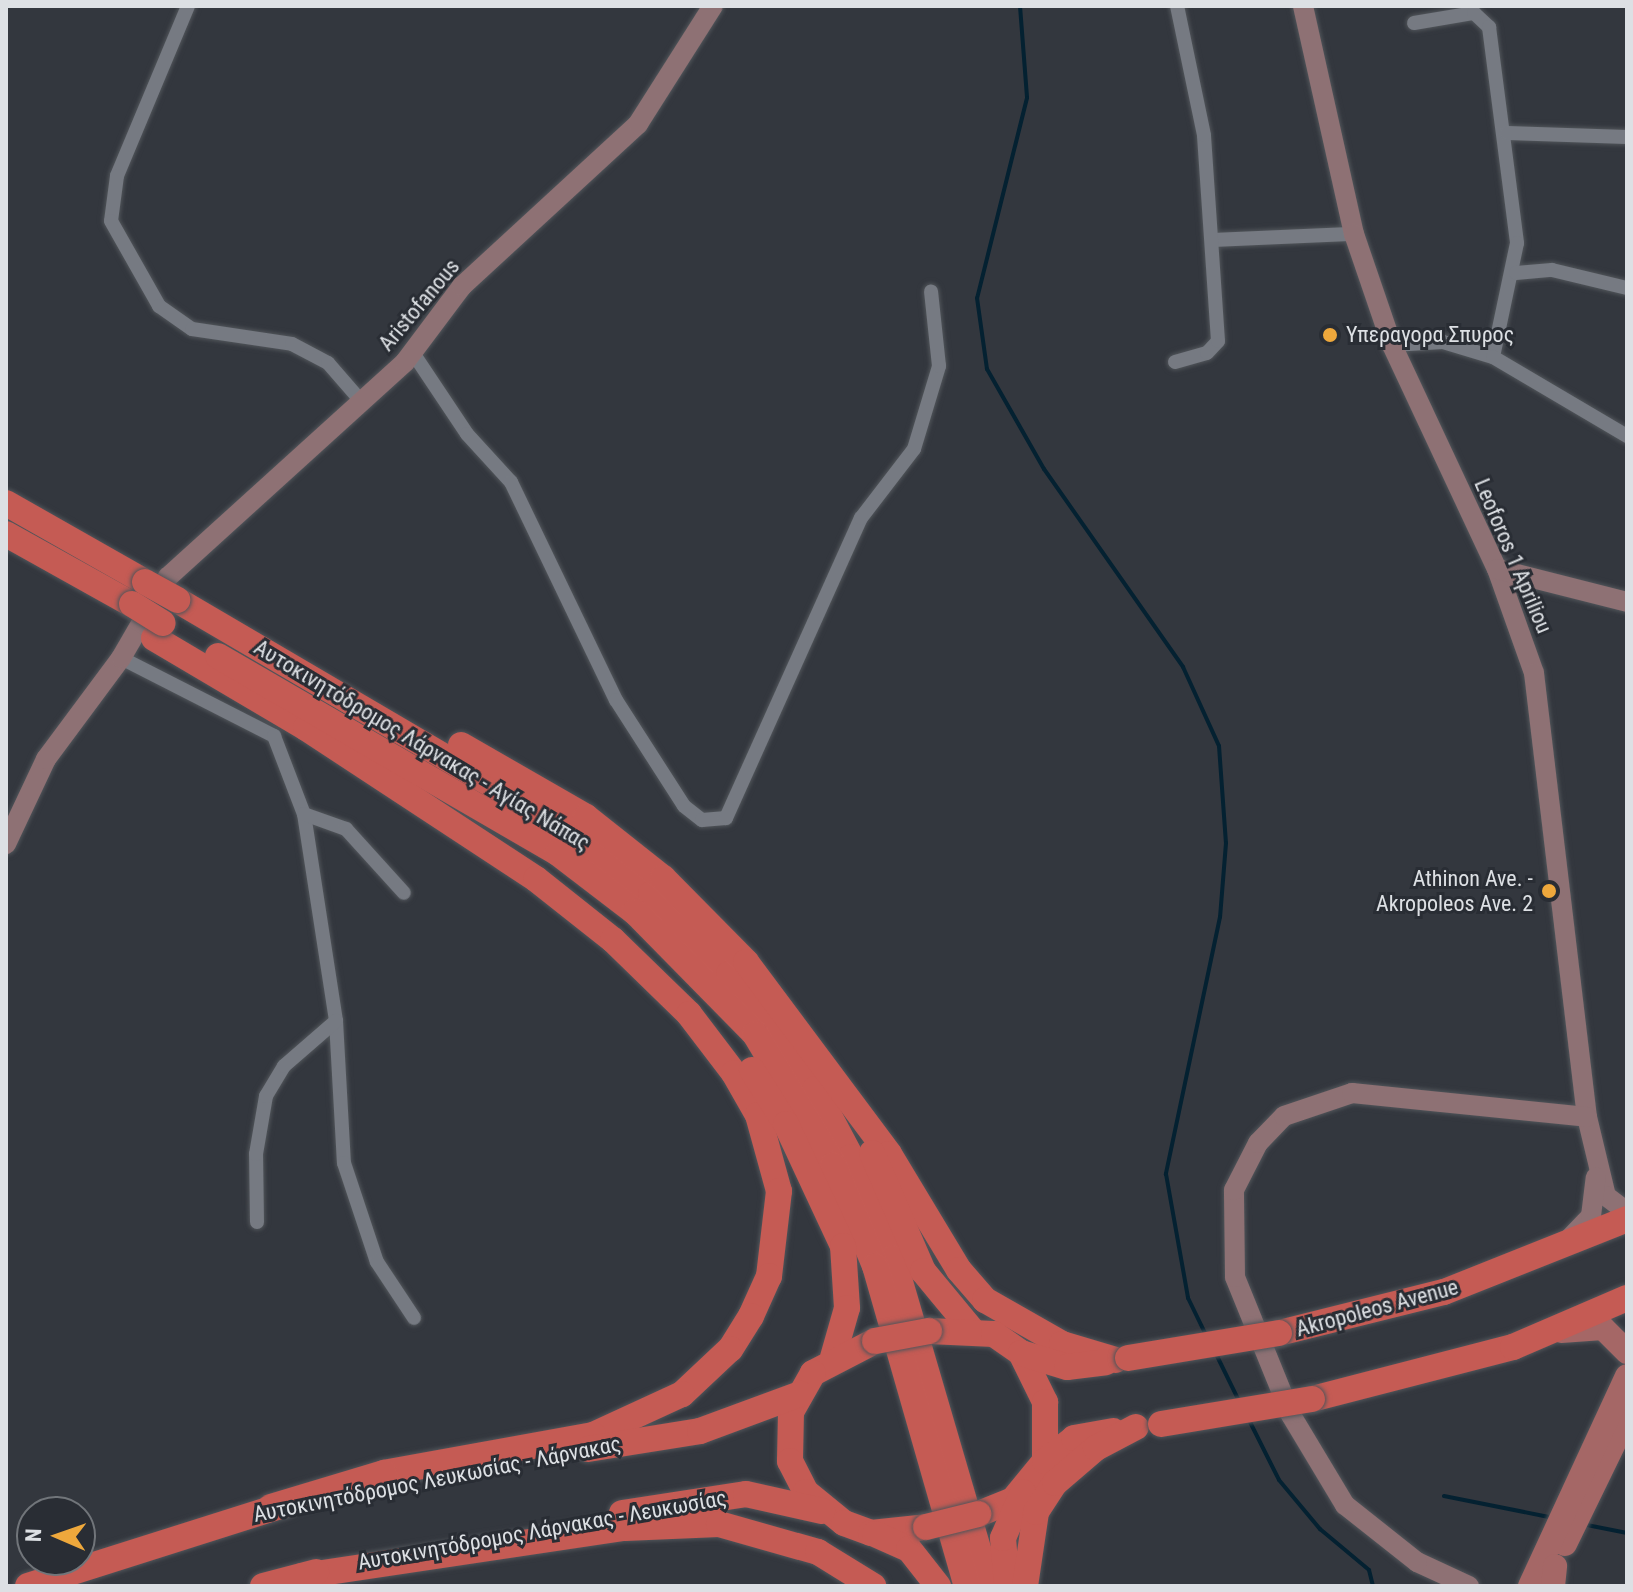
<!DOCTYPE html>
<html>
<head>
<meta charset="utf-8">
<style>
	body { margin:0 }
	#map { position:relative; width:1633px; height:1592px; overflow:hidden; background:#33373e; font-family:"Roboto Condensed",sans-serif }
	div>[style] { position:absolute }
	.stream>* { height:4px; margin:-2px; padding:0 2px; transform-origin:2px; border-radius:2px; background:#042131 }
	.roads { filter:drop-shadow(0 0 2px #51555a) drop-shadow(0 0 2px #51555a) }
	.street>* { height:14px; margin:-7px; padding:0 7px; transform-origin:7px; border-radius:7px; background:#767a82 }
	.secondary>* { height:20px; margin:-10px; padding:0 10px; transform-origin:10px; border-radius:10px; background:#8e7174 }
	.primary>* { height:24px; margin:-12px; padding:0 12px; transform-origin:12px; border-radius:12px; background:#a56766 }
	.highway>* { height:26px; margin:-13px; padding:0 13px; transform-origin:13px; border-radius:13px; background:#c55b54 }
	.bridges { filter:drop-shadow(0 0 2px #51555a) drop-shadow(0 0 2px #51555a) }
	.highway-bridge>* { height:26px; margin:-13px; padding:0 13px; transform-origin:13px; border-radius:13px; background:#c55b54 }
	.dots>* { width:22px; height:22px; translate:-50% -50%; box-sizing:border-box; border:4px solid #292d34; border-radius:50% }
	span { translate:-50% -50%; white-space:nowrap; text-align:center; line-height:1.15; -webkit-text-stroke:6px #292d34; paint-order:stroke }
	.street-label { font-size:22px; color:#dde0e4 }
	.poi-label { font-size:22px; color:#dde0e4 }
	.left { translate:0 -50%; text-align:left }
	.right { translate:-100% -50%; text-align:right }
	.frame { position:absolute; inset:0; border:8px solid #dde0e4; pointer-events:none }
	.north { position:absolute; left:16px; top:1496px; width:80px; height:80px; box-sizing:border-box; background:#292d34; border:2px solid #71757a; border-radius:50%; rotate:272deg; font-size:22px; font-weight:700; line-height:32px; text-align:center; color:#dde0e4 }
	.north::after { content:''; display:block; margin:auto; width:28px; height:36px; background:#eea83c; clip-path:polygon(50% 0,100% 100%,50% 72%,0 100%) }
</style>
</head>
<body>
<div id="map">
	<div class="stream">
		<i style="left:1020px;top:6px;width:92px;rotate:85.6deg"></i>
		<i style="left:1027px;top:98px;width:206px;rotate:104deg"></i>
		<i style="left:977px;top:298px;width:72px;rotate:82deg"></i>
		<i style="left:987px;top:369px;width:115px;rotate:60.3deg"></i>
		<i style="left:1044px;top:469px;width:242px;rotate:54.9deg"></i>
		<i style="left:1183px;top:667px;width:87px;rotate:65.5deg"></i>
		<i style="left:1219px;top:746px;width:97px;rotate:85.9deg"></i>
		<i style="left:1226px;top:843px;width:74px;rotate:94.6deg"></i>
		<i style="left:1220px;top:917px;width:263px;rotate:101.9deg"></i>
		<i style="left:1166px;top:1174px;width:126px;rotate:79.9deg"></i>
		<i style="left:1188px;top:1298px;width:41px;rotate:64.1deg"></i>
		<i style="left:1216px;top:1354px;width:55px;rotate:63.9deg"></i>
		<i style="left:1248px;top:1418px;width:69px;rotate:63.4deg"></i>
		<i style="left:1279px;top:1480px;width:64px;rotate:50.1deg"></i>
		<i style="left:1320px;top:1529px;width:64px;rotate:39.9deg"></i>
		<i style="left:1369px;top:1570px;width:16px;rotate:76deg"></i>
		<i style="left:1444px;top:1496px;width:112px;rotate:11.3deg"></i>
		<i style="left:1582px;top:1524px;width:46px;rotate:11.3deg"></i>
	</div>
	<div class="roads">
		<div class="street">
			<i style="left:188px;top:6px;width:184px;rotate:112.7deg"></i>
			<i style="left:117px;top:176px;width:45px;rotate:97.6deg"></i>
			<i style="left:111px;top:221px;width:98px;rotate:60.5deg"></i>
			<i style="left:159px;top:306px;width:40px;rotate:34.9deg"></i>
			<i style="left:192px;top:329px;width:101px;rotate:8.5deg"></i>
			<i style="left:292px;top:344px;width:41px;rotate:27.8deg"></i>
			<i style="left:328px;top:363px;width:50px;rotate:49deg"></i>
			<i style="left:1414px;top:23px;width:61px;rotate:-9.5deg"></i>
			<i style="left:1474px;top:13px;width:21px;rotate:43deg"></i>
			<i style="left:1489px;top:27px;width:218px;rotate:82.6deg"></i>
			<i style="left:1517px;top:243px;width:116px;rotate:101.9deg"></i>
			<i style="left:1507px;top:133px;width:120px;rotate:1.9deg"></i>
			<i style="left:1214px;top:240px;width:140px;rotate:-2.5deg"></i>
			<i style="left:1516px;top:273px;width:36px;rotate:-5deg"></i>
			<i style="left:1552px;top:270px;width:77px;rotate:13.5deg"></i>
			<i style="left:1392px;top:345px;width:51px;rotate:-3.4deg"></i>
			<i style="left:1443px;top:342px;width:52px;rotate:16.7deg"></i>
			<i style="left:1493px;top:357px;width:156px;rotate:30.5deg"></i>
			<i style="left:413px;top:353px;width:97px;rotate:56.3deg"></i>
			<i style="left:467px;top:434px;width:65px;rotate:47.5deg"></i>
			<i style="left:511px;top:482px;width:242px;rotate:64.3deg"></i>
			<i style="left:616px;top:700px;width:126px;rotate:57.3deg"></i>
			<i style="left:684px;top:806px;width:23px;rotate:38deg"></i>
			<i style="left:702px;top:820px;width:24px;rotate:-5deg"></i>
			<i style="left:726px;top:818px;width:329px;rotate:-65.8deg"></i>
			<i style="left:861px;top:518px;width:87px;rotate:-52.5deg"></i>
			<i style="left:914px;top:449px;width:87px;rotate:-73.2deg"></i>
			<i style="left:939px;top:366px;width:75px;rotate:-96.1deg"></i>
			<i style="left:1175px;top:362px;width:33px;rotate:-16deg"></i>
			<i style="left:1207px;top:353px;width:16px;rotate:-47deg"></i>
			<i style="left:1218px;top:341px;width:206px;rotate:-93.9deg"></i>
			<i style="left:1204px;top:135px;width:132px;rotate:-101.8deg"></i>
			<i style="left:121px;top:658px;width:172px;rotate:27deg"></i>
			<i style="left:274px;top:736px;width:84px;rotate:69deg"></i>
			<i style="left:304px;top:814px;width:209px;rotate:81.2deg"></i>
			<i style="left:336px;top:1021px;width:142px;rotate:86.8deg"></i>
			<i style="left:344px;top:1163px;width:104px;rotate:71.6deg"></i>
			<i style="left:377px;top:1262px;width:67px;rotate:56.5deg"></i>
			<i style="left:304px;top:814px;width:45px;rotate:19.7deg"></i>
			<i style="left:346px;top:829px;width:86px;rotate:47.8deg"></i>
			<i style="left:257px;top:1222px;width:68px;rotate:-90.8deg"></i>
			<i style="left:256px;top:1154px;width:59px;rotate:-80.2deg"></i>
			<i style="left:266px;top:1096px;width:35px;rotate:-59deg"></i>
			<i style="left:284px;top:1066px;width:69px;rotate:-40.9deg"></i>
		</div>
		<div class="secondary">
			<i style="left:1303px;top:6px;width:234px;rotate:77.4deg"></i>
			<i style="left:1354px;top:234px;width:117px;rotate:71.1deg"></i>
			<i style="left:1392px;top:345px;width:247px;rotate:64.9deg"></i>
			<i style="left:1497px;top:569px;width:110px;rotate:70.4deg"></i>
			<i style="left:1534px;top:673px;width:447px;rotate:83.2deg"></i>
			<i style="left:1587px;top:1117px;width:81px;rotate:76.5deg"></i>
			<i style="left:1606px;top:1196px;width:26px;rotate:37deg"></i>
			<i style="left:1497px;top:569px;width:134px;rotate:14.2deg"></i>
			<i style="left:6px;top:844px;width:94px;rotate:-64.8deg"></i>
			<i style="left:46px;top:759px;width:126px;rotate:-53.4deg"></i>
			<i style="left:121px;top:658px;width:94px;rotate:-59.9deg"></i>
			<i style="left:168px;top:577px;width:320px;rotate:-42.2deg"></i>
			<i style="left:405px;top:362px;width:95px;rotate:-53.1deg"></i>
			<i style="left:462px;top:286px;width:239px;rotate:-42.6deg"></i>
			<i style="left:638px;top:124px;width:140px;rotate:-57.6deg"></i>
			<i style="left:1569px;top:1239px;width:32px;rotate:-46deg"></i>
			<i style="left:1591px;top:1216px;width:39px;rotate:-83deg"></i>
			<i style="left:1469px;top:1586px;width:57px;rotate:-155.2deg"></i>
			<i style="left:1417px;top:1562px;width:92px;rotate:-141.6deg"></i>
			<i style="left:1345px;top:1505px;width:105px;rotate:-121deg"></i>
			<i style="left:1291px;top:1415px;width:149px;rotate:-112.1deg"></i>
			<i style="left:1235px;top:1277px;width:87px;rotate:-90.7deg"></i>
			<i style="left:1234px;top:1190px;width:53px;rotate:-62.9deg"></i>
			<i style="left:1258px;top:1143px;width:37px;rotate:-46deg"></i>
			<i style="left:1284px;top:1116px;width:72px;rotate:-18.7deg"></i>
			<i style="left:1352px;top:1093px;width:236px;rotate:5.8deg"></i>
		</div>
		<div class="primary">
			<i style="left:1561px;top:1331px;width:42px;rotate:-4.1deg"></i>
			<i style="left:1603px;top:1328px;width:34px;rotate:45deg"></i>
			<i style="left:1565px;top:1544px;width:139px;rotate:-64deg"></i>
			<i style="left:1530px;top:1586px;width:231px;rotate:-65.2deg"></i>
			<i style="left:1553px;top:1586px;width:20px;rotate:-84deg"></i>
		</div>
		<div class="highway">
			<i style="left:6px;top:503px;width:160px;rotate:29.6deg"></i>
			<i style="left:6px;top:534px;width:144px;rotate:29.1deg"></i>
			<i style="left:177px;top:600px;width:460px;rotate:30.4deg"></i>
			<i style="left:574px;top:833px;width:98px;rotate:38.4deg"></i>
			<i style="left:651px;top:894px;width:112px;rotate:45.7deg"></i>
			<i style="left:729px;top:974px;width:144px;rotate:53.2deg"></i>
			<i style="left:815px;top:1089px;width:77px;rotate:62.1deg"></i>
			<i style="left:851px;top:1157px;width:109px;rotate:67.4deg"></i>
			<i style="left:893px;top:1258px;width:342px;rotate:73.7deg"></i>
			<i style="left:154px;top:638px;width:177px;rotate:30.6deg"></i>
			<i style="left:306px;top:728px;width:275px;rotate:33.3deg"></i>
			<i style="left:536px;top:879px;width:98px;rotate:38.4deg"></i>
			<i style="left:613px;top:940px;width:106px;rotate:44.2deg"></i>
			<i style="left:689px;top:1014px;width:74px;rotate:52.7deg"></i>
			<i style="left:734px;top:1073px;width:48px;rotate:60.3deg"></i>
			<i style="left:758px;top:1115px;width:79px;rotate:74.6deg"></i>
			<i style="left:779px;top:1191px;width:86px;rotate:96.7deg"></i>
			<i style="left:769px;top:1276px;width:44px;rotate:114.2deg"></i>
			<i style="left:751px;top:1316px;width:39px;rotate:122deg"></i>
			<i style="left:730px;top:1349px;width:66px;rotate:136.8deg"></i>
			<i style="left:682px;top:1394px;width:98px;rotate:155.3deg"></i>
			<i style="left:593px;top:1435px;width:212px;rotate:169.7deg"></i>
			<i style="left:384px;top:1473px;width:118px;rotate:163.3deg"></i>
			<i style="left:218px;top:656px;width:393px;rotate:30.1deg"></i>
			<i style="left:558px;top:853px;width:97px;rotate:37.5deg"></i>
			<i style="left:635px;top:912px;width:171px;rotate:45.5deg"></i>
			<i style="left:755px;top:1034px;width:152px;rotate:59.2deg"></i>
			<i style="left:833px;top:1165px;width:109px;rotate:67.4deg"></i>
			<i style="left:875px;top:1266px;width:333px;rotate:74deg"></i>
			<i style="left:461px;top:745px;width:144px;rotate:29.9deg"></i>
			<i style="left:586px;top:817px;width:98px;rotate:38.4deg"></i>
			<i style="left:663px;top:878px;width:118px;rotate:45.3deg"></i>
			<i style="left:746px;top:962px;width:239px;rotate:53.3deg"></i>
			<i style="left:889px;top:1154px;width:135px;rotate:58.9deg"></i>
			<i style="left:959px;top:1270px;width:40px;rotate:49deg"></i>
			<i style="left:985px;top:1300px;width:89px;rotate:29.7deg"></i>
			<i style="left:1062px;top:1344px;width:56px;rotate:16.5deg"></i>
			<i style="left:752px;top:1070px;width:64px;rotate:57.8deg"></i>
			<i style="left:786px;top:1124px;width:135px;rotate:65deg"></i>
			<i style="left:843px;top:1246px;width:62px;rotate:86.3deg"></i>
			<i style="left:847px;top:1308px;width:51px;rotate:105.9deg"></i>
			<i style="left:872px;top:1153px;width:129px;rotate:66.6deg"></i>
			<i style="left:923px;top:1271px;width:75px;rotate:50.4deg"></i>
			<i style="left:929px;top:1331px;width:65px;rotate:2.6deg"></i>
			<i style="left:994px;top:1334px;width:33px;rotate:35deg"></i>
			<i style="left:1021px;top:1353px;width:55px;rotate:63.9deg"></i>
			<i style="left:1045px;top:1402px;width:59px;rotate:90deg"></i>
			<i style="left:1045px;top:1461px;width:50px;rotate:129.4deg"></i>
			<i style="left:1013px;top:1500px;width:38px;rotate:158deg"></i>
			<i style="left:1279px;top:1333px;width:170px;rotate:-14deg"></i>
			<i style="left:1444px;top:1292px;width:197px;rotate:-21.7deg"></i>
			<i style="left:875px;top:1341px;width:70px;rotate:152.7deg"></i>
			<i style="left:813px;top:1373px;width:45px;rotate:119.4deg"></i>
			<i style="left:791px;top:1412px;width:49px;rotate:91.2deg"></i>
			<i style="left:790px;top:1461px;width:35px;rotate:63deg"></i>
			<i style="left:806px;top:1492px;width:49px;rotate:39.2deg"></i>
			<i style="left:844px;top:1523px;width:29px;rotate:20deg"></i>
			<i style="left:871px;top:1533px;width:55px;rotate:-6.2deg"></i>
			<i style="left:1021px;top:1353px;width:48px;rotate:16.9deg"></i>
			<i style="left:1067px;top:1367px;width:39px;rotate:-7deg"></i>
			<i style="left:1312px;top:1399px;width:208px;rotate:-14.5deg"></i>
			<i style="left:1513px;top:1347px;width:124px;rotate:-23.3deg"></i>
			<i style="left:588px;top:1449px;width:113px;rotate:-9.1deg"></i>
			<i style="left:700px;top:1431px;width:107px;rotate:-20.3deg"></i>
			<i style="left:1045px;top:1461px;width:37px;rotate:-38deg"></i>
			<i style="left:1074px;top:1438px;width:40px;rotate:-10deg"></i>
			<i style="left:622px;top:1513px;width:125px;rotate:-8.7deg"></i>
			<i style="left:746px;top:1494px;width:78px;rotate:12.6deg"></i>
			<i style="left:875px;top:1534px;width:37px;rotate:24deg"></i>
			<i style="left:909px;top:1549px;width:47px;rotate:51.9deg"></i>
			<i style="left:302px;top:1576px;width:327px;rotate:-8.5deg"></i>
			<i style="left:625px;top:1528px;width:94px;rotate:-2.4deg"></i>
			<i style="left:719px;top:1524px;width:103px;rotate:15.8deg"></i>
			<i style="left:818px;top:1552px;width:65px;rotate:31.7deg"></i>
			<i style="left:28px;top:1586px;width:271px;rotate:-17.6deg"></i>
			<i style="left:263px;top:1586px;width:55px;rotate:-14.8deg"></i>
			<i style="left:1007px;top:1586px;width:48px;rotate:-94.8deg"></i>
			<i style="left:1003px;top:1538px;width:50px;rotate:-66.5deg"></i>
			<i style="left:1025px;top:1586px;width:75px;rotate:-81.5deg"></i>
			<i style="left:1036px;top:1512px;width:35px;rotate:-57deg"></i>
			<i style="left:1055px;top:1483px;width:54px;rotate:-40.5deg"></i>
			<i style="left:1096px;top:1448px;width:45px;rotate:-27.7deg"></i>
		</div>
	</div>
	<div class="bridges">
		<div class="highway-bridge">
			<i style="left:145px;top:582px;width:37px;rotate:29deg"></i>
			<i style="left:132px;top:604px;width:36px;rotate:32deg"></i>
			<i style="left:875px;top:1341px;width:55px;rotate:-10.5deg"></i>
			<i style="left:1128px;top:1358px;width:153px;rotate:-9.4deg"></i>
			<i style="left:1161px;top:1424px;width:153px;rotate:-9.4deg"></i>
			<i style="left:926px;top:1527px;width:54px;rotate:-14deg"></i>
		</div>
	</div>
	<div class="dots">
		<i style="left:1330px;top:335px;background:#eea83c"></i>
		<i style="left:1549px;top:891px;background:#eea83c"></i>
	</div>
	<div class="street-label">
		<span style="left:419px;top:305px;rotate:-50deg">Aristofanous</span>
		<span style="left:1513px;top:556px;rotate:67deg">Leoforos 1 Apriliou</span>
		<span style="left:422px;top:745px;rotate:31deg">Αυτοκινητόδρομος Λάρνακας - Αγίας Νάπας</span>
		<span style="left:1377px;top:1308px;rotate:-15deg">Akropoleos Avenue</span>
		<span style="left:437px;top:1479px;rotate:-11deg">Αυτοκινητόδρομος Λευκωσίας - Λάρνακας</span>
		<span style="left:542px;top:1530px;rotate:-10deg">Αυτοκινητόδρομος Λάρνακας - Λευκωσίας</span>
	</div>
	<div class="poi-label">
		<span class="left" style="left:1346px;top:335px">Υπεραγορα Σπυρος</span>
		<span class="right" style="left:1533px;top:891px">Athinon Ave. -<br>Akropoleos Ave. 2</span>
	</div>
	<div class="frame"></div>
	<div class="north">N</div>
</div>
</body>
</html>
